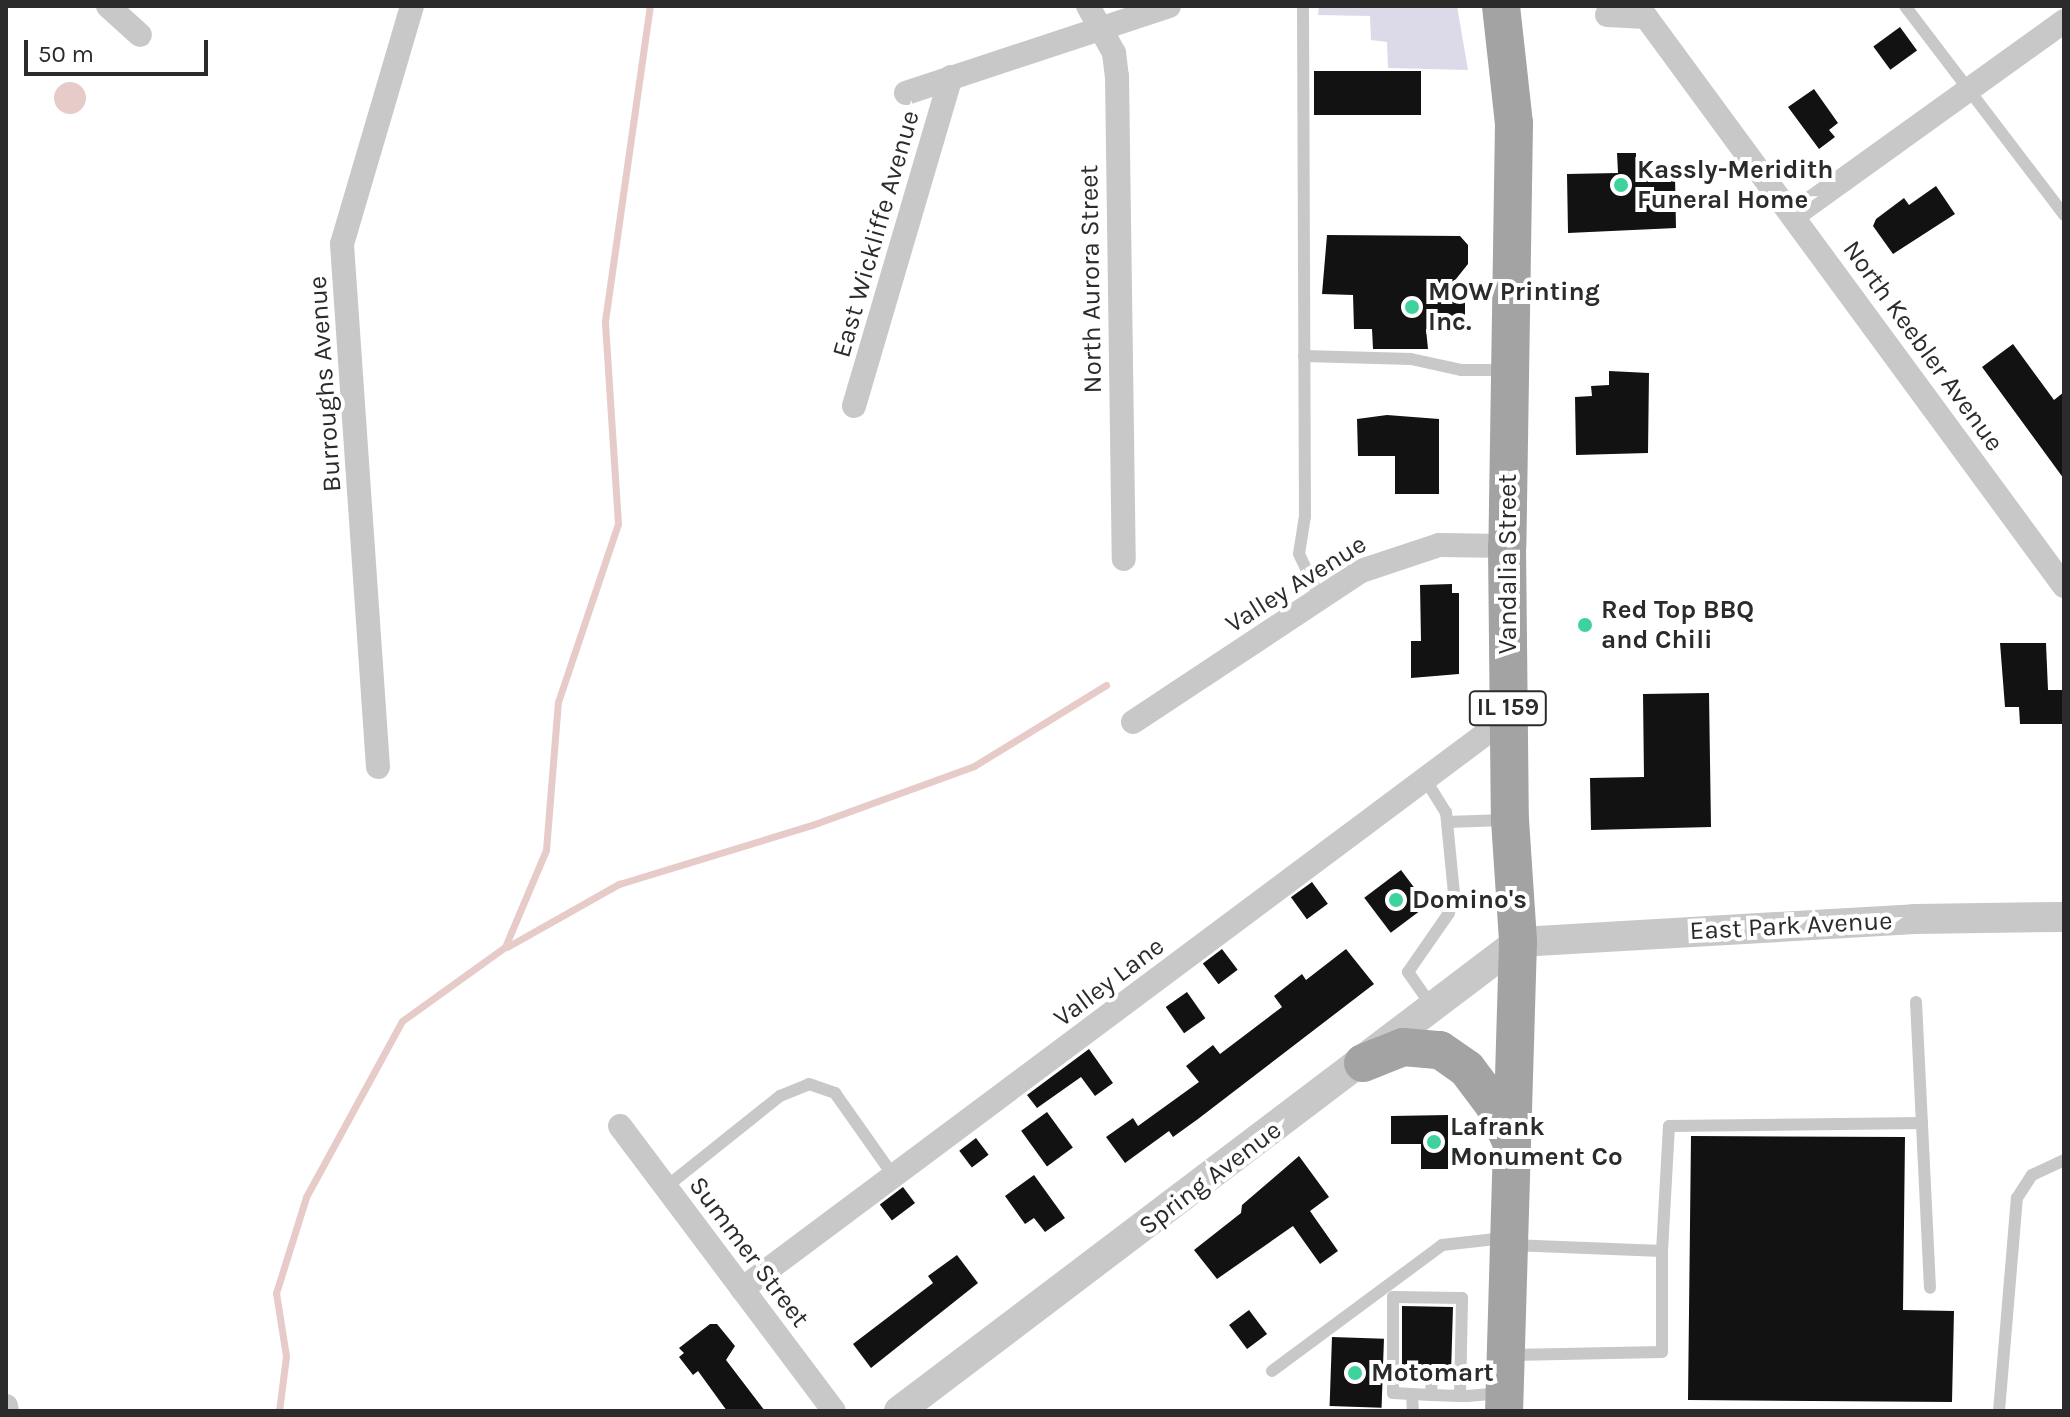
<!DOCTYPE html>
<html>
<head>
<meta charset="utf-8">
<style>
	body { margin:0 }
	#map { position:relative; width:2070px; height:1417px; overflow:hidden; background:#fff; font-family:Karla,sans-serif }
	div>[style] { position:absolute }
	.green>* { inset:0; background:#dcdae8 }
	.water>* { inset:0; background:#e6cbc8 }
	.round { border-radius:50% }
	.stream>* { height:7px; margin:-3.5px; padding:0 3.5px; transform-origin:3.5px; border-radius:3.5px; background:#e6cbc8 }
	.building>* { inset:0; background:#121212; transform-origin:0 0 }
	.service>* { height:12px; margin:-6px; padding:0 6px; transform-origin:6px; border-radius:6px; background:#c8c8c8 }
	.minor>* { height:24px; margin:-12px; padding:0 12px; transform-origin:12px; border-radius:12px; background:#c8c8c8 }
	.tertiary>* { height:30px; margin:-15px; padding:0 15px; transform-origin:15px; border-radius:15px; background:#c8c8c8 }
	.primary>* { height:38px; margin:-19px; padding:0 19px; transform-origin:19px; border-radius:19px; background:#a3a3a3 }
	.dots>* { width:22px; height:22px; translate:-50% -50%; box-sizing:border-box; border:4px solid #fff; border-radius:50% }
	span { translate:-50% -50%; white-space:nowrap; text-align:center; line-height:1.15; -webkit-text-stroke:8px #fff; paint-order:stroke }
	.shield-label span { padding:2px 6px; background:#fff; border:2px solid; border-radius:6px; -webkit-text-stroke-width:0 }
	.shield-label { font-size:24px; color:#2b2b2b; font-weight:700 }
	.poi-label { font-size:26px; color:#2b2b2b; font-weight:700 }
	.left { translate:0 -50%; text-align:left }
	.street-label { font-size:26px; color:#2b2b2b }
	.frame { position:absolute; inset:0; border:8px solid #2b2b2b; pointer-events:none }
	.scale { position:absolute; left:24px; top:40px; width:184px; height:36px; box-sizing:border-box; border:4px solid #2b2b2b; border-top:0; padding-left:10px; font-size:24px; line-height:28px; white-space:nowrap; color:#2b2b2b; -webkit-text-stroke:6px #fff; paint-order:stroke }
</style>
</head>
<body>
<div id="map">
	<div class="green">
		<i style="clip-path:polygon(1319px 6px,1457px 6px,1468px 70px,1388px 68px,1387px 42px,1371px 40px,1370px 16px,1318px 15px)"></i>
	</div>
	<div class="water">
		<i class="round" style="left:54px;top:82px;width:32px;height:32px"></i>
	</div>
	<div class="stream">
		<i style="left:507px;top:947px;width:129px;rotate:-29.4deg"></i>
		<i style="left:619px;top:884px;width:202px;rotate:-17deg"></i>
		<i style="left:812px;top:825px;width:172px;rotate:-20deg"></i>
		<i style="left:974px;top:766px;width:155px;rotate:-31.5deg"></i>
		<i style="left:279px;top:1411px;width:55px;rotate:-82.7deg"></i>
		<i style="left:286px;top:1356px;width:64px;rotate:-99deg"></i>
		<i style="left:276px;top:1293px;width:101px;rotate:-72.6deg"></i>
		<i style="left:306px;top:1197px;width:200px;rotate:-61.4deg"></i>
		<i style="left:402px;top:1021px;width:127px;rotate:-35.7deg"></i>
		<i style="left:505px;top:947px;width:105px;rotate:-67.1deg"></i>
		<i style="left:546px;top:850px;width:148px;rotate:-85.4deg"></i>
		<i style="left:558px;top:702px;width:188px;rotate:-71.4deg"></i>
		<i style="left:618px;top:524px;width:203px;rotate:-93.7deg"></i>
		<i style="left:605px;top:321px;width:318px;rotate:-81.9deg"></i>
	</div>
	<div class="building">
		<i style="left:1900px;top:27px;width:29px;height:33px;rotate:54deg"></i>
		<i style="left:1421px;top:71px;width:44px;height:107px;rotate:90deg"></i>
		<i style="clip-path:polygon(1814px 89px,1838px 123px,1829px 130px,1835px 137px,1819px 149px,1788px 107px)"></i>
		<i style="clip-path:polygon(1617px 153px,1636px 153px,1636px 174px,1643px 176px,1675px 176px,1676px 228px,1568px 233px,1567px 174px,1618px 173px)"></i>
		<i style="clip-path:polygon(1936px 186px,1955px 214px,1893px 254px,1873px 226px,1876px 219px,1904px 198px,1909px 205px)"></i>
		<i style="clip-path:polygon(1327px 235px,1460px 236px,1468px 245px,1468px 264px,1444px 294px,1465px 294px,1465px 328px,1426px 329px,1428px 349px,1373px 349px,1372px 329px,1354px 329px,1353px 295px,1322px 294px)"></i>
		<i style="clip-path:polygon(2013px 344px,2054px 400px,2064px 392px,2064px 479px,1982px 367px)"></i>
		<i style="clip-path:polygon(1609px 371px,1649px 373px,1648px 453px,1576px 455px,1575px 397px,1592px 396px,1591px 386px,1609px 385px)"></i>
		<i style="clip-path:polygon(1387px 415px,1439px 419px,1439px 494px,1395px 494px,1395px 456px,1358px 456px,1357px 419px)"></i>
		<i style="clip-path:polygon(1452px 584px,1452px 593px,1459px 593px,1459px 674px,1411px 678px,1411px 641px,1421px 641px,1420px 585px)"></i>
		<i style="clip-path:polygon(2000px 643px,2046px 643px,2048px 690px,2064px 690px,2064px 724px,2020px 724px,2019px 707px,2005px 707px)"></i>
		<i style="clip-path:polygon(1709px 693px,1711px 827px,1591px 830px,1590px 778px,1644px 777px,1643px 694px)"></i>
		<i style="left:1401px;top:870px;width:44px;height:46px;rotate:53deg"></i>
		<i style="left:1312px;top:882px;width:27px;height:26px;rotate:54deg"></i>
		<i style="left:1222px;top:949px;width:26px;height:24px;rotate:53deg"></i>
		<i style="clip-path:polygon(1346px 949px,1374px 984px,1198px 1119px,1173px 1137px,1169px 1131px,1125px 1163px,1106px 1137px,1133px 1118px,1138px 1126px,1199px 1082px,1186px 1066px,1213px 1045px,1220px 1054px,1282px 1007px,1274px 996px,1302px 974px,1306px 980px)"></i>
		<i style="left:1187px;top:992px;width:32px;height:26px;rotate:55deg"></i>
		<i style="clip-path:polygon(1089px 1049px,1113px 1083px,1095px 1096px,1081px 1077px,1037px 1108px,1027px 1095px)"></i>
		<i style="left:1047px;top:1112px;width:44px;height:32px;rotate:54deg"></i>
		<i style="clip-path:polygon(1448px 1115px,1448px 1169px,1421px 1169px,1421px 1144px,1391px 1144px,1391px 1116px)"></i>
		<i style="clip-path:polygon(1691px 1136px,1905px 1137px,1903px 1310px,1954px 1311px,1952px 1402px,1688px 1400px)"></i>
		<i style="left:976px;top:1138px;width:21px;height:21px;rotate:53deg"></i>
		<i style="clip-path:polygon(1299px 1156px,1329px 1197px,1310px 1211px,1338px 1251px,1320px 1264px,1293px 1226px,1217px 1279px,1194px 1250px,1241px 1213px,1242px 1205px)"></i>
		<i style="clip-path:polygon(1034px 1175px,1065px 1218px,1045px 1232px,1034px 1218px,1025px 1224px,1005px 1196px)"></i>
		<i style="left:903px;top:1187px;width:20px;height:29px;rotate:53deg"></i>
		<i style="clip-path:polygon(957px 1255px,978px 1283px,871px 1368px,853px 1344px,933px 1283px,928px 1276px)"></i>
		<i style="clip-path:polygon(1402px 1306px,1453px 1307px,1451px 1374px,1441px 1374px,1432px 1364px,1423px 1373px,1402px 1372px)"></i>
		<i style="left:1249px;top:1310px;width:30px;height:25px;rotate:53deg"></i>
		<i style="clip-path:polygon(710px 1324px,717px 1324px,735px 1346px,726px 1360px,765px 1411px,727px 1411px,698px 1371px,693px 1375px,679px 1357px,684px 1353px,679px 1348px)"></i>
		<i style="left:1332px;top:1337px;width:52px;height:69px;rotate:2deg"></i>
	</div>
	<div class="service">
		<i style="left:1303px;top:6px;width:510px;rotate:89.78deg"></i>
		<i style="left:1305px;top:516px;width:38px;rotate:99deg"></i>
		<i style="left:1299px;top:554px;width:49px;rotate:64.5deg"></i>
		<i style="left:1905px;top:6px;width:263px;rotate:52.7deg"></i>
		<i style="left:1304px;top:356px;width:107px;rotate:1.6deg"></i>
		<i style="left:1411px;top:359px;width:51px;rotate:12.4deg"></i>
		<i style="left:1461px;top:370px;width:46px"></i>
		<i style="left:1425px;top:779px;width:39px;rotate:58deg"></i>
		<i style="left:1446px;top:812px;width:82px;rotate:84.4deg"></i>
		<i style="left:1454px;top:894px;width:20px;rotate:105deg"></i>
		<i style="left:1449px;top:913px;width:72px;rotate:124.8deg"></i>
		<i style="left:1408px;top:972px;width:44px;rotate:55.2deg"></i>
		<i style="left:1447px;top:822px;width:59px;rotate:-1.9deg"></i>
		<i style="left:1916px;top:1002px;width:286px;rotate:87.2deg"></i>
		<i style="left:666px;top:1187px;width:146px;rotate:-38.6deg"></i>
		<i style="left:780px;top:1096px;width:31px;rotate:-22deg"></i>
		<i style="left:809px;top:1084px;width:28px;rotate:19deg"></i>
		<i style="left:835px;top:1093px;width:104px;rotate:54.8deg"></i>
		<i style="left:1512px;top:1245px;width:150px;rotate:2.3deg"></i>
		<i style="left:1662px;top:1251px;width:125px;rotate:-86.8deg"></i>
		<i style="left:1669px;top:1126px;width:253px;rotate:-0.7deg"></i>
		<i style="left:1509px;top:1355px;width:153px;rotate:-1.1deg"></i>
		<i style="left:1662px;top:1352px;width:101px;rotate:-90deg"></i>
		<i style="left:1272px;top:1371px;width:212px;rotate:-36.5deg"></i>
		<i style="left:1442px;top:1245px;width:63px;rotate:-6.3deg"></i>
		<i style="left:1412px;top:1394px;width:17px;rotate:87deg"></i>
		<i style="left:1431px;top:1395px;width:22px;rotate:-87deg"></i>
		<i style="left:1460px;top:1396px;width:98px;rotate:-88.8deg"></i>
		<i style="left:1462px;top:1298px;width:69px;rotate:-179.2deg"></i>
		<i style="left:1393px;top:1297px;width:96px;rotate:90deg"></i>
		<i style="left:1393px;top:1393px;width:38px;rotate:3deg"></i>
		<i style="left:1431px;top:1395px;width:29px;rotate:2deg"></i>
		<i style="left:1460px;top:1396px;width:7px"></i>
		<i style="left:1467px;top:1396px;width:35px;rotate:-5deg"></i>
		<i style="left:1999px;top:1411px;width:214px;rotate:-85.2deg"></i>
		<i style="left:2017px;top:1198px;width:27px;rotate:-57deg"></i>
		<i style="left:2032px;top:1175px;width:35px;rotate:-25deg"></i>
	</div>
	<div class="minor">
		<i style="left:108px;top:6px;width:43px;rotate:42.2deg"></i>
		<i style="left:1088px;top:6px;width:54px;rotate:61deg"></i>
		<i style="left:1114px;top:53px;width:23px;rotate:83deg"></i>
		<i style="left:1117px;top:76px;width:483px;rotate:89.2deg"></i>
		<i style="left:1607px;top:15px;width:39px;rotate:3deg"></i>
		<i style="left:1646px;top:17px;width:706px;rotate:53.7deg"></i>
		<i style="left:906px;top:93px;width:277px;rotate:-18.3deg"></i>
		<i style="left:1793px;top:216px;width:334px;rotate:-35.7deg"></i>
		<i style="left:854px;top:406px;width:343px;rotate:-73.6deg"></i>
		<i style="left:1133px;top:722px;width:273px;rotate:-33.5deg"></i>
		<i style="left:1361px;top:571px;width:82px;rotate:-18.4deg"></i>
		<i style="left:1439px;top:545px;width:68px;rotate:0.8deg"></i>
		<i style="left:378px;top:767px;width:524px;rotate:-93.94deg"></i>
		<i style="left:342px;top:244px;width:248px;rotate:-73.6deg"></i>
		<i style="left:620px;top:1126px;width:356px;rotate:53.1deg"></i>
		<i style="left:742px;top:1289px;width:956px;rotate:-36.75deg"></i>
		<i style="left:6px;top:1406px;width:5px;rotate:79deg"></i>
	</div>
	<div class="tertiary">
		<i style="left:899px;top:1411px;width:777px;rotate:-37.15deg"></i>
		<i style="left:1518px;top:942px;width:397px;rotate:-3.3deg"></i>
		<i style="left:1914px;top:919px;width:150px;rotate:-0.8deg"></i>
	</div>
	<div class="primary">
		<i style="left:1501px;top:6px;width:118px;rotate:83.7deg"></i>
		<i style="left:1514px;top:123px;width:423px;rotate:90.9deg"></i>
		<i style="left:1507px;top:546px;width:274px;rotate:89.4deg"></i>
		<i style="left:1510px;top:820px;width:122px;rotate:86.2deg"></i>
		<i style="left:1518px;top:942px;width:469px;rotate:91.7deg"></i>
		<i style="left:1363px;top:1063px;width:43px;rotate:-21.8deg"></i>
		<i style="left:1403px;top:1047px;width:37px;rotate:5deg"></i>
		<i style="left:1440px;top:1050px;width:33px;rotate:35deg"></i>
		<i style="left:1467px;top:1069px;width:45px;rotate:53.1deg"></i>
		<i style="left:1494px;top:1105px;width:38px;rotate:65deg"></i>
	</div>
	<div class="dots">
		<i style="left:1621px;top:185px;background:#3ed29d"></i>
		<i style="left:1412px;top:307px;background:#3ed29d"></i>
		<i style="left:1585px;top:625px;background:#3ed29d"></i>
		<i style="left:1396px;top:900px;background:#3ed29d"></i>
		<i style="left:1434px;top:1142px;background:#3ed29d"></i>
		<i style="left:1355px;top:1373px;background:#3ed29d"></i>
	</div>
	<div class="shield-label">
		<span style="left:1508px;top:708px">IL 159</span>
	</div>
	<div class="poi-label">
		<span class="left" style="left:1637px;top:185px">Kassly-Meridith<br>Funeral Home</span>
		<span class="left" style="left:1428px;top:307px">MOW Printing<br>Inc.</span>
		<span class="left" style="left:1601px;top:625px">Red Top BBQ<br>and Chili</span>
		<span class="left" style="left:1412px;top:900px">Domino's</span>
		<span class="left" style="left:1450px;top:1142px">Lafrank<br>Monument Co</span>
		<span class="left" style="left:1371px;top:1373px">Motomart</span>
	</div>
	<div class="street-label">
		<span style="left:876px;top:234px;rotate:-74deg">East Wickliffe Avenue</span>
		<span style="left:1091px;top:279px;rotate:-91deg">North Aurora Street</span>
		<span style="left:1923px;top:346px;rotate:54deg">North Keebler Avenue</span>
		<span style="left:325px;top:384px;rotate:-94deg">Burroughs Avenue</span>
		<span style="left:1508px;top:564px;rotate:-90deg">Vandalia Street</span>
		<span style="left:1296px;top:584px;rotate:-32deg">Valley Avenue</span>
		<span style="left:1791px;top:926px;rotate:-3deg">East Park Avenue</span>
		<span style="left:1109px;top:982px;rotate:-37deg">Valley Lane</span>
		<span style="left:1210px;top:1178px;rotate:-37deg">Spring Avenue</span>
		<span style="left:749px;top:1252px;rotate:53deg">Summer Street</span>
	</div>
	<div class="frame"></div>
	<div class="scale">50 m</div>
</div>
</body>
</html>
